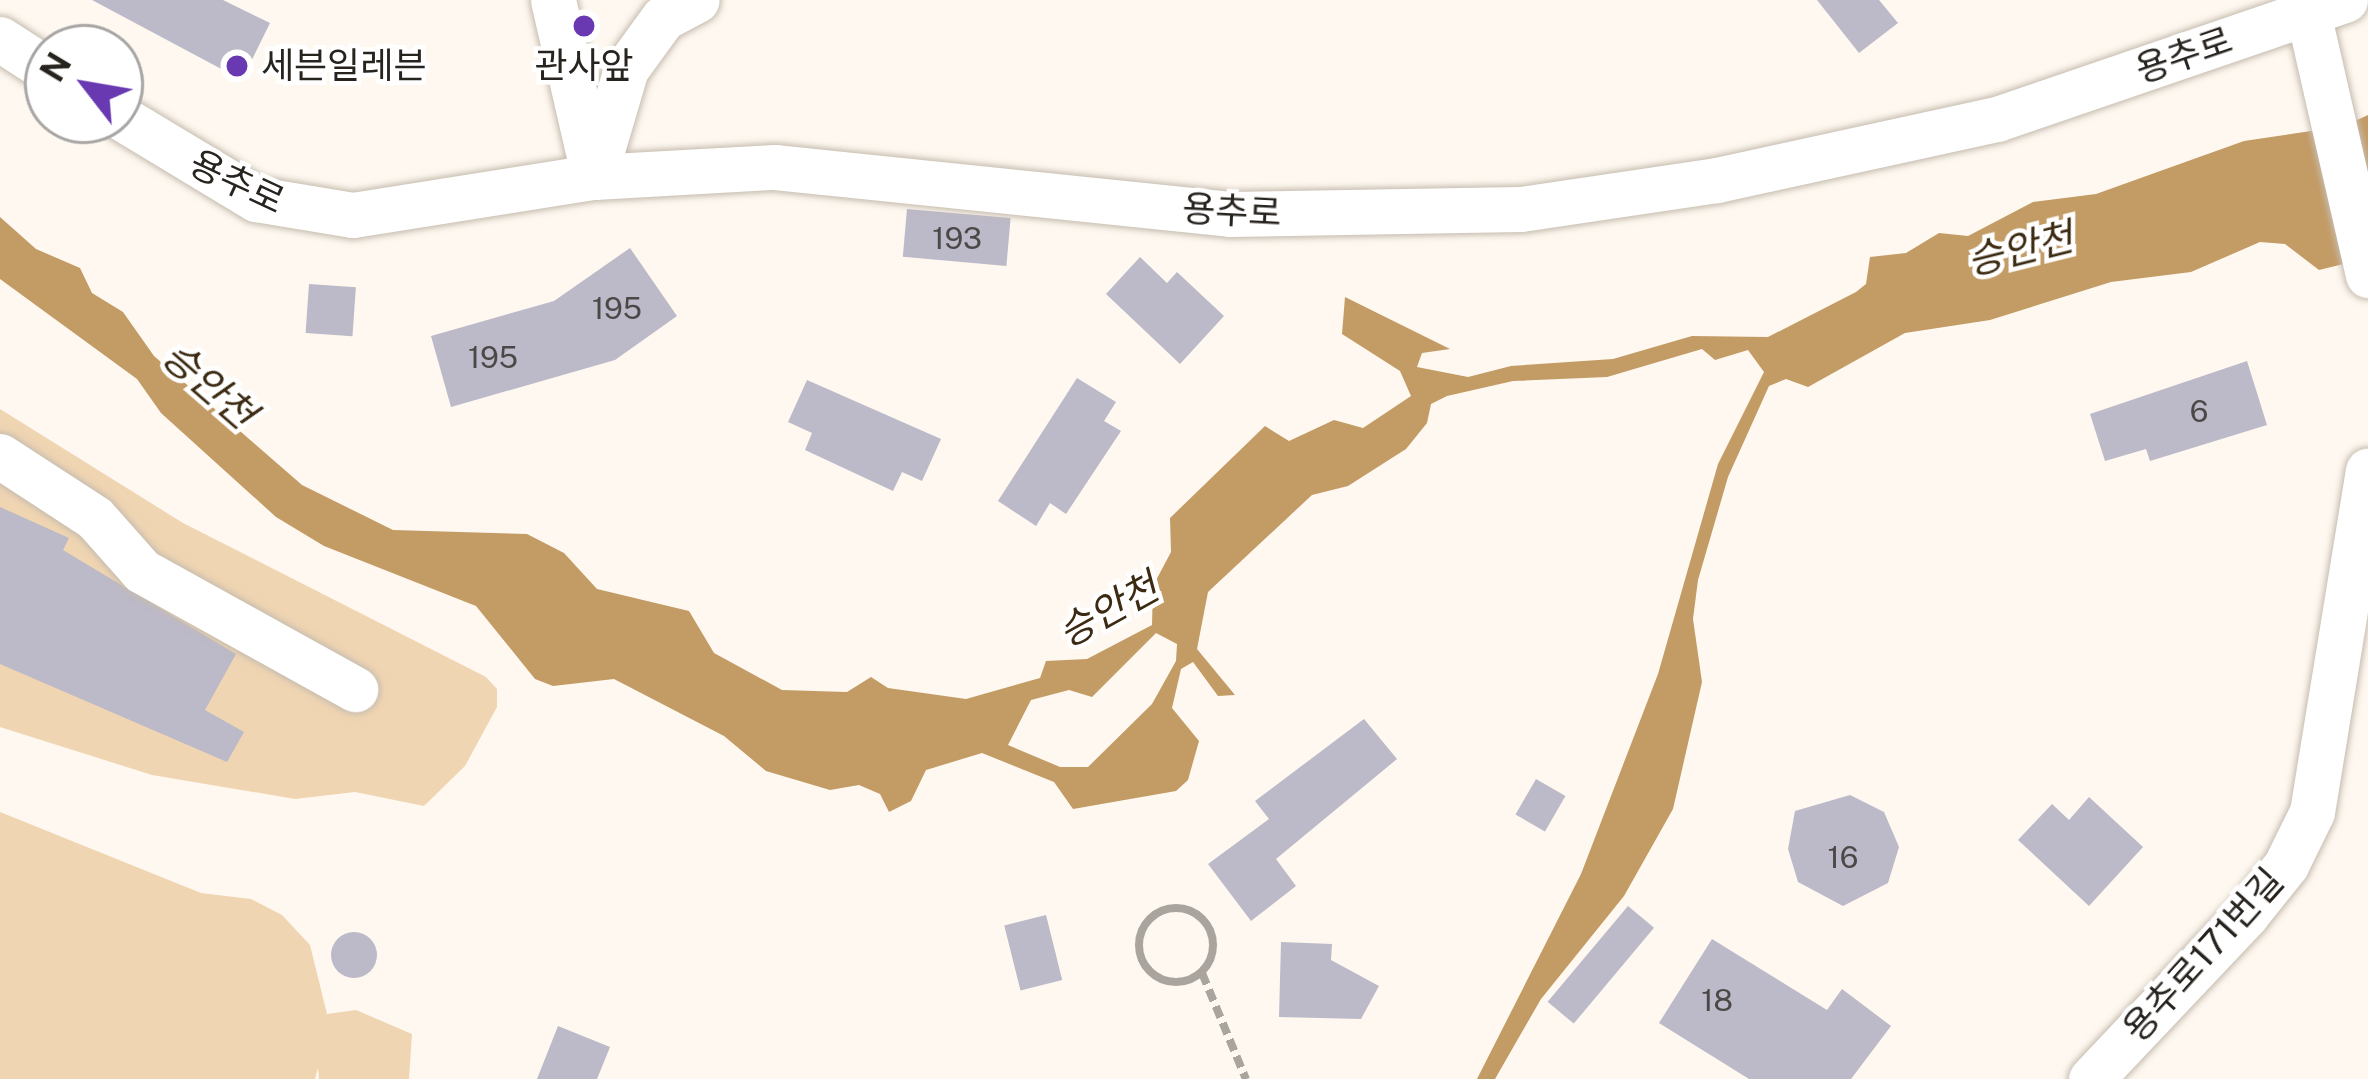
<!DOCTYPE html>
<html>
<head>
<meta charset="utf-8">
<style>
	body { margin:0 }
	#map { position:relative; width:2368px; height:1079px; overflow:hidden; background:#fef8f0; font-family:"Public Sans","Noto Sans KR",sans-serif }
	div>[style] { position:absolute }
	.green>* { inset:0; background:#f0d5b2 }
	.water>* { inset:0; background:#c39b65 }
	.building>* { inset:0; background:#bcb9c8; transform-origin:0 0 }
	.round { border-radius:50% }
	.path>* { height:8px; margin-top:-4px; transform-origin:0; background:repeating-linear-gradient(90deg,#a9a49d 0 12px,transparent 0 18px) }
	.path>.ring { margin:-4px; padding:0; box-sizing:content-box; background:none; border:8px solid #a9a49d; border-radius:50% }
	.roads { filter:drop-shadow(0 0 3px #c6bcaf) drop-shadow(0 0 3px #c6bcaf) }
	.minor>* { height:45px; margin:-22.5px; padding:0 22.5px; transform-origin:22.5px; border-radius:22.5px; background:#fff }
	.dots>* { width:33px; height:33px; translate:-50% -50%; box-sizing:border-box; border:6px solid #fff; border-radius:50% }
	span { translate:-50% -50%; white-space:nowrap; text-align:center; line-height:1.15; -webkit-text-stroke:9px #fff; paint-order:stroke }
	.number-label { font-size:30px; color:#4c4848 }
	.number-label span { -webkit-text-stroke-width:0 }
	.street-label { font-size:36px; color:#27231e }
	.poi-label { font-size:36px; color:#27231e }
	.left { translate:0 -50%; text-align:left }
	.water-label { font-size:39px; color:#3c2b12; font-style:italic }
	.north { position:absolute; left:24px; top:24px; width:120px; height:120px; box-sizing:border-box; background:#fff; border:3px solid #a9a7a5; border-radius:50%; rotate:301deg; font-size:33px; font-weight:700; line-height:48px; text-align:center; color:#27231e }
	.north::after { content:''; display:block; margin:auto; width:42px; height:54px; background:#6939b1; clip-path:polygon(50% 0,100% 100%,50% 72%,0 100%) }
</style>
</head>
<body>
<div id="map">
	<div class="green">
		<i style="clip-path:polygon(0 409px,183px 523px,486px 677px,497px 689px,497px 707px,465px 766px,424px 806px,355px 792px,295px 799px,152px 775px,0 727px)"></i>
		<i style="clip-path:polygon(0 812px,201px 893px,251px 899px,282px 915px,310px 945px,327px 1014px,356px 1010px,412px 1034px,409px 1079px,319px 1079px,318px 1068px,315px 1079px,0 1079px)"></i>
	</div>
	<div class="water">
		<i style="clip-path:polygon(evenodd,2368px 115px,2368px 258px,2319px 270px,2285px 244px,2260px 242px,2191px 272px,2111px 282px,1990px 320px,1905px 333px,1808px 387px,1786px 379px,1769px 386px,1728px 477px,1698px 580px,1693px 619px,1702px 682px,1673px 809px,1624px 896px,1541px 999px,1495px 1079px,1477px 1079px,1581px 874px,1658px 674px,1718px 464px,1764px 372px,1748px 350px,1715px 360px,1702px 349px,1607px 377px,1513px 381px,1447px 396px,1431px 404px,1427px 423px,1406px 449px,1348px 486px,1312px 495px,1208px 592px,1197px 649px,1235px 695px,1218px 696px,1193px 662px,1181px 669px,1172px 708px,1199px 741px,1188px 780px,1176px 791px,1073px 809px,1054px 782px,982px 753px,926px 770px,911px 801px,889px 812px,880px 794px,859px 785px,830px 790px,766px 771px,724px 736px,614px 679px,553px 686px,535px 679px,476px 606px,324px 546px,276px 517px,161px 413px,137px 379px,0 279px,0 217px,36px 249px,80px 268px,92px 293px,123px 312px,154px 356px,302px 485px,393px 530px,527px 534px,564px 553px,597px 589px,689px 611px,714px 653px,782px 690px,847px 692px,871px 677px,888px 688px,966px 699px,1040px 678px,1046px 661px,1087px 659px,1152px 625px,1153px 586px,1171px 552px,1170px 518px,1265px 426px,1289px 441px,1334px 420px,1363px 428px,1411px 396px,1400px 371px,1342px 334px,1345px 297px,1450px 349px,1422px 353px,1417px 367px,1468px 377px,1511px 366px,1613px 359px,1692px 336px,1768px 337px,1856px 292px,1866px 284px,1870px 257px,1906px 253px,1939px 233px,1968px 236px,2033px 202px,2096px 194px,2244px 141px,2344px 126px,2368px 115px,1156px 633px,1177px 644px,1176px 661px,1152px 704px,1088px 767px,1060px 767px,1008px 745px,1031px 700px,1069px 690px,1092px 697px,1156px 633px)"></i>
	</div>
	<div class="building">
		<i style="clip-path:polygon(92px 0,223px 0,270px 23px,242px 80px)"></i>
		<i style="clip-path:polygon(1817px 0,1879px 0,1898px 23px,1859px 53px)"></i>
		<i style="left:907px;top:209px;width:104px;height:48px;rotate:5deg"></i>
		<i style="clip-path:polygon(630px 248px,677px 316px,615px 360px,451px 407px,431px 336px,554px 301px)"></i>
		<i style="clip-path:polygon(1140px 257px,1167px 283px,1177px 272px,1224px 316px,1180px 364px,1106px 294px)"></i>
		<i style="left:309px;top:284px;width:47px;height:49px;rotate:4deg"></i>
		<i style="clip-path:polygon(2247px 361px,2267px 425px,2150px 461px,2146px 449px,2105px 461px,2090px 414px)"></i>
		<i style="clip-path:polygon(1077px 378px,1116px 402px,1104px 421px,1121px 431px,1066px 514px,1050px 503px,1036px 526px,998px 501px)"></i>
		<i style="clip-path:polygon(807px 380px,941px 439px,922px 481px,902px 472px,893px 491px,805px 450px,812px 433px,788px 422px)"></i>
		<i style="clip-path:polygon(0 507px,69px 538px,63px 550px,236px 654px,205px 710px,244px 732px,227px 762px,0 664px)"></i>
		<i style="clip-path:polygon(1364px 719px,1397px 759px,1276px 859px,1296px 886px,1251px 921px,1208px 864px,1269px 819px,1255px 801px)"></i>
		<i style="left:1536px;top:779px;width:34px;height:41px;rotate:30deg"></i>
		<i style="clip-path:polygon(1850px 795px,1884px 812px,1899px 847px,1888px 883px,1843px 906px,1798px 882px,1788px 849px,1795px 811px)"></i>
		<i style="clip-path:polygon(2089px 797px,2143px 847px,2089px 906px,2018px 840px,2052px 804px,2069px 820px)"></i>
		<i style="left:1628px;top:906px;width:34px;height:125px;rotate:40deg"></i>
		<i style="left:1046px;top:915px;width:67px;height:43px;rotate:76deg"></i>
		<i class="round" style="left:331px;top:932px;width:46px;height:46px"></i>
		<i style="clip-path:polygon(1712px 939px,1827px 1010px,1842px 989px,1891px 1026px,1851px 1079px,1749px 1079px,1659px 1023px)"></i>
		<i style="clip-path:polygon(1281px 942px,1332px 944px,1331px 960px,1379px 986px,1361px 1019px,1279px 1017px)"></i>
		<i style="clip-path:polygon(558px 1026px,610px 1047px,597px 1079px,537px 1079px)"></i>
	</div>
	<div class="path">
		<i class="ring" style="left:1139px;top:908px;width:66px;height:66px"></i>
		<i style="left:1202px;top:973px;width:115px;rotate:67.5deg"></i>
	</div>
	<div class="roads">
		<div class="minor">
			<i style="left:553px;top:0;width:178px;rotate:77deg"></i>
			<i style="left:2308px;top:13px;width:269px;rotate:77.1deg"></i>
			<i style="left:0;top:39px;width:57px;rotate:32.9deg"></i>
			<i style="left:120px;top:117px;width:159px;rotate:31.1deg"></i>
			<i style="left:256px;top:199px;width:98px;rotate:9.4deg"></i>
			<i style="left:353px;top:215px;width:244px;rotate:-9deg"></i>
			<i style="left:594px;top:177px;width:181px;rotate:-3.2deg"></i>
			<i style="left:775px;top:167px;width:457px;rotate:5.9deg"></i>
			<i style="left:1230px;top:214px;width:291px;rotate:-1deg"></i>
			<i style="left:1521px;top:209px;width:198px;rotate:-8.4deg"></i>
			<i style="left:1717px;top:180px;width:287px;rotate:-12.3deg"></i>
			<i style="left:1997px;top:119px;width:368px;rotate:-18.9deg"></i>
			<i style="left:594px;top:177px;width:113px;rotate:-73.5deg"></i>
			<i style="left:626px;top:69px;width:63px;rotate:-54deg"></i>
			<i style="left:663px;top:18px;width:38px;rotate:-28deg"></i>
			<i style="left:0;top:456px;width:113px;rotate:33.1deg"></i>
			<i style="left:95px;top:518px;width:71px;rotate:48.4deg"></i>
			<i style="left:142px;top:571px;width:244px;rotate:29deg"></i>
			<i style="left:2091px;top:1079px;width:226px;rotate:-46.6deg"></i>
			<i style="left:2246px;top:915px;width:64px;rotate:-51.3deg"></i>
			<i style="left:2286px;top:865px;width:59px;rotate:-63.9deg"></i>
			<i style="left:2312px;top:812px;width:346px;rotate:-80.7deg"></i>
		</div>
	</div>
	<div class="dots">
		<i style="left:584px;top:26px;background:#6939b1"></i>
		<i style="left:237px;top:66px;background:#6939b1"></i>
	</div>
	<div class="number-label">
		<span style="left:957px;top:238px">193</span>
		<span style="left:617px;top:308px">195</span>
		<span style="left:493px;top:357px">195</span>
		<span style="left:2199px;top:411px">6</span>
		<span style="left:1843px;top:857px">16</span>
		<span style="left:1717px;top:1000px">18</span>
	</div>
	<div class="street-label">
		<span style="left:2184px;top:55px;rotate:-19deg">용추로</span>
		<span style="left:237px;top:182px;rotate:25deg">용추로</span>
		<span style="left:1232px;top:211px;rotate:3deg">용추로</span>
		<span style="left:2203px;top:955px;rotate:-48deg">용추로171번길</span>
	</div>
	<div class="poi-label">
		<span class="left" style="left:261px;top:66px">세븐일레븐</span>
		<span style="left:584px;top:66px">관사앞</span>
	</div>
	<div class="water-label">
		<span style="left:2020px;top:249px;rotate:-14deg">승안천</span>
		<span style="left:209px;top:385px;rotate:41deg">승안천</span>
		<span style="left:1108px;top:610px;rotate:-29deg">승안천</span>
	</div>
	<div class="north">N</div>
</div>
</body>
</html>
